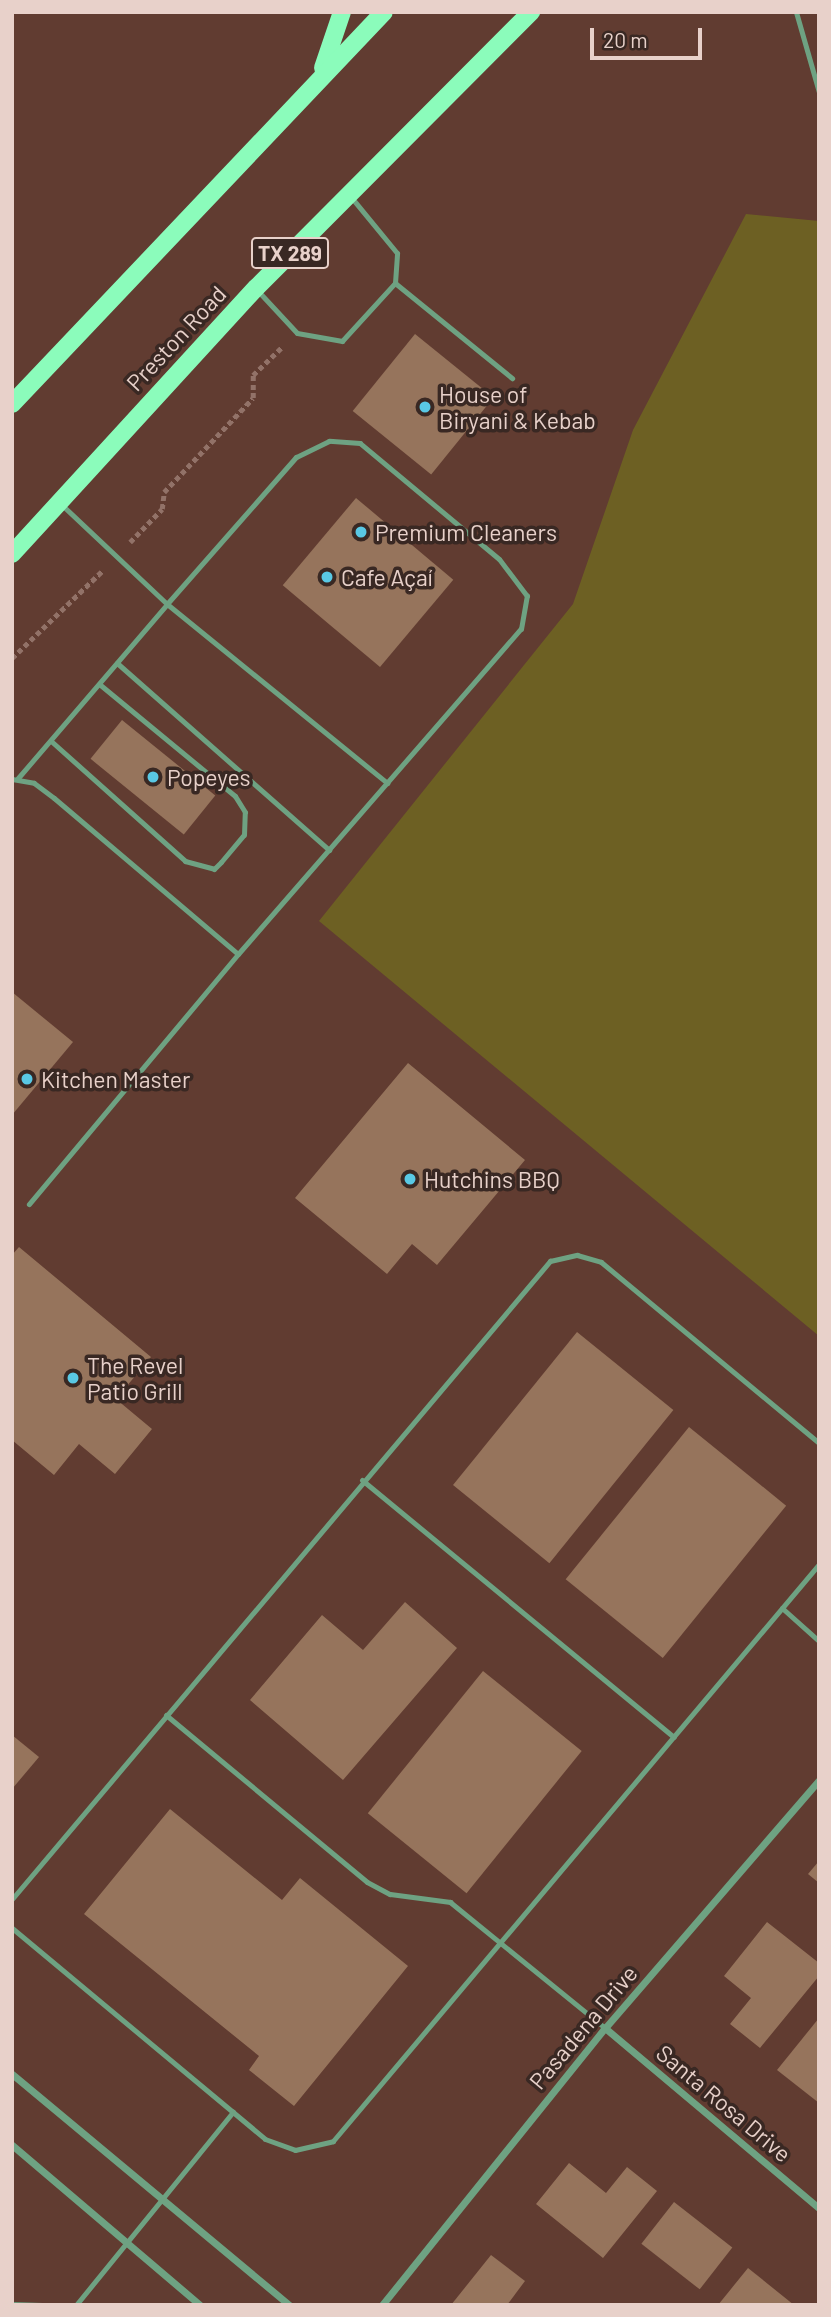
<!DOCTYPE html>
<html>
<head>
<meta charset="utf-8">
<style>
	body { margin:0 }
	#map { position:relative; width:831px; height:2317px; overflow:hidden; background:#613c31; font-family:Barlow,sans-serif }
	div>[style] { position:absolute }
	.green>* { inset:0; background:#6d6023 }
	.building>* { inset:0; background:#96745c; transform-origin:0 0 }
	.path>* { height:4.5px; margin-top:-2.25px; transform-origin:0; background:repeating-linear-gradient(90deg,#927268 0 5px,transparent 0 8.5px) }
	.lane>* { height:5px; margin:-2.5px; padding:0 2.5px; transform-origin:2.5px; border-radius:2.5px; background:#6ea282 }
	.street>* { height:7px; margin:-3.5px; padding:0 3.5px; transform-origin:3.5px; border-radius:3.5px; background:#6ea282 }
	.primary>* { height:18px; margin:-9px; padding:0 9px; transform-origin:9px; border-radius:9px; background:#8bfcbb }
	.dots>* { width:19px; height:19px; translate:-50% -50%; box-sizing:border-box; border:4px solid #392823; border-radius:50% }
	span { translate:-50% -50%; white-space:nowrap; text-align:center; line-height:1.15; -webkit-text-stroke:7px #392823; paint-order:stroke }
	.shield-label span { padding:2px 5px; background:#392823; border:2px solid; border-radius:5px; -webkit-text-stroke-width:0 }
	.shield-label { font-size:21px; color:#e8d1ca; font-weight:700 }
	.street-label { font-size:23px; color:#e8d1ca }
	.poi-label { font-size:23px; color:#e8d1ca }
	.left { translate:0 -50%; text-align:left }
	.frame { position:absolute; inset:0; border:14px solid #e8d1ca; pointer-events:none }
	.scale { position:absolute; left:590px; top:28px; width:112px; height:32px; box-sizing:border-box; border:4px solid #e8d1ca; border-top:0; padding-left:9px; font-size:21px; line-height:24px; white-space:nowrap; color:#e8d1ca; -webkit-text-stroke:5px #392823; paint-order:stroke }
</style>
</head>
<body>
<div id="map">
	<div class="green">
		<i style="clip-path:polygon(746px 214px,819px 221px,819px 1336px,319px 921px,573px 604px,633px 430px)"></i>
	</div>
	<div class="building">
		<i style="left:415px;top:334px;width:101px;height:99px;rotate:39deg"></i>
		<i style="left:356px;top:498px;width:127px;height:114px;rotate:40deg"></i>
		<i style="left:122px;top:720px;width:120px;height:50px;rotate:39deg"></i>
		<i style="clip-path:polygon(12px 992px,73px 1042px,12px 1115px)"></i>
		<i style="clip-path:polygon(408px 1063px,525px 1160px,437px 1265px,412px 1244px,387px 1274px,295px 1198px)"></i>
		<i style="clip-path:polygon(19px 1247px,151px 1357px,116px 1399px,152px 1429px,115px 1474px,79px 1444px,54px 1475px,12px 1440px,12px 1255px)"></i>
		<i style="left:577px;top:1332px;width:124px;height:197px;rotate:39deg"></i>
		<i style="left:689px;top:1427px;width:125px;height:196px;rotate:39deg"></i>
		<i style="clip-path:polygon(405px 1602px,457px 1648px,343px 1780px,250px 1700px,322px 1615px,363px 1650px)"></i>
		<i style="left:483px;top:1671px;width:127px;height:183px;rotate:39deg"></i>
		<i style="clip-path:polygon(12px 1735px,39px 1757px,12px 1789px)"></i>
		<i style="clip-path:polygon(170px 1809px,282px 1900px,300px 1878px,408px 1966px,294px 2106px,249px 2070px,259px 2056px,84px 1914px)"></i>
		<i style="clip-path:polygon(819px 1861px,819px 1883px,808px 1874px)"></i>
		<i style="clip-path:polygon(767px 1922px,819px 1963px,819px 1976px,760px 2048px,730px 2024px,751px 1998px,724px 1976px)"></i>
		<i style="clip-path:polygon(819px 2018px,819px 2103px,777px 2070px)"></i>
		<i style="clip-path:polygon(569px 2163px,606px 2193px,627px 2167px,657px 2191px,603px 2258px,536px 2204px)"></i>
		<i style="left:674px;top:2202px;width:74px;height:53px;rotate:38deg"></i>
		<i style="clip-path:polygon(491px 2255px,525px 2281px,507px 2305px,451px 2305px)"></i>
		<i style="clip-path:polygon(748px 2268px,794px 2305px,718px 2305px)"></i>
	</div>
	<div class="path">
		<i style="left:130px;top:542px;width:46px;rotate:-45.9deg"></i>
		<i style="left:162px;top:509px;width:17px;rotate:-83deg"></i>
		<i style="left:164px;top:492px;width:129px;rotate:-46.6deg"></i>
		<i style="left:253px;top:398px;width:23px;rotate:-90deg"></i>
		<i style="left:253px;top:375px;width:39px;rotate:-44deg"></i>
		<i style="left:12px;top:658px;width:125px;rotate:-44deg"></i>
	</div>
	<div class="lane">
		<i style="left:796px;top:12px;width:83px;rotate:74deg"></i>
		<i style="left:395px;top:283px;width:151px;rotate:39.1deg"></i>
		<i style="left:258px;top:291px;width:57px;rotate:47.1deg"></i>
		<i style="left:297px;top:333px;width:46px;rotate:10.1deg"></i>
		<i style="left:342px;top:341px;width:79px;rotate:-47.6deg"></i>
		<i style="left:395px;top:283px;width:30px;rotate:-86deg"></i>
		<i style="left:397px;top:253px;width:72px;rotate:-129.4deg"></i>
		<i style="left:117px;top:663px;width:283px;rotate:41.4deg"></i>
		<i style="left:51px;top:741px;width:180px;rotate:41.8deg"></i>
		<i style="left:185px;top:861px;width:30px;rotate:15deg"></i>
		<i style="left:214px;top:869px;width:10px;rotate:-45deg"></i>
		<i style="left:221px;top:862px;width:35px;rotate:-50deg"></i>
		<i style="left:244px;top:835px;width:23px;rotate:-88deg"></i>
		<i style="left:245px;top:812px;width:19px;rotate:-122deg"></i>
		<i style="left:235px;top:796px;width:176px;rotate:-140.5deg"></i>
		<i style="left:18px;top:778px;width:229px;rotate:-49.4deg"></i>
		<i style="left:167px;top:604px;width:144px;rotate:-136.7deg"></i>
		<i style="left:12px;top:779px;width:22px;rotate:10deg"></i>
		<i style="left:34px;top:783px;width:25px;rotate:37deg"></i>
		<i style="left:54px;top:798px;width:241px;rotate:40.3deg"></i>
		<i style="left:238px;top:954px;width:326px;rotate:129.9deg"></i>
		<i style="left:238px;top:954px;width:431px;rotate:-49deg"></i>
		<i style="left:521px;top:629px;width:34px;rotate:-80deg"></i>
		<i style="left:527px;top:596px;width:46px;rotate:-127.1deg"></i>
		<i style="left:499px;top:559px;width:181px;rotate:-140.2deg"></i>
		<i style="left:360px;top:443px;width:31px;rotate:-176deg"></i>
		<i style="left:329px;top:441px;width:37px;rotate:154deg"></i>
		<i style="left:296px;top:457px;width:196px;rotate:131.3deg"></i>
		<i style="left:167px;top:604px;width:284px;rotate:39.1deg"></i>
		<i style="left:362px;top:1480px;width:404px;rotate:39.5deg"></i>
		<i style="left:782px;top:1608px;width:50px;rotate:41.7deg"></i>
		<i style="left:166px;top:1715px;width:261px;rotate:39.7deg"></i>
		<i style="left:367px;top:1882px;width:26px;rotate:28deg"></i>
		<i style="left:390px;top:1894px;width:61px;rotate:7.6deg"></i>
		<i style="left:450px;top:1902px;width:200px;rotate:39.1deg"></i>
		<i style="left:12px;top:1899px;width:835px;rotate:-49.86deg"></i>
		<i style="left:550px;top:1261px;width:28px;rotate:-13deg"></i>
		<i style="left:577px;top:1255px;width:25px;rotate:16deg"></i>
		<i style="left:601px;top:1262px;width:283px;rotate:39.7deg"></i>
		<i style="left:12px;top:1928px;width:329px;rotate:39.8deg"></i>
		<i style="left:265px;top:2139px;width:32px;rotate:20deg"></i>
		<i style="left:295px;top:2150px;width:39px;rotate:-13deg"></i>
		<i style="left:333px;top:2141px;width:754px;rotate:-49.89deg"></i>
		<i style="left:12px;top:2304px;width:30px;rotate:2deg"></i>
		<i style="left:76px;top:2305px;width:249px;rotate:-50.9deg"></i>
	</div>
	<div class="street">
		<i style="left:605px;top:2028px;width:280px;rotate:40.1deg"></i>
		<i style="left:12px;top:2074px;width:361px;rotate:39.8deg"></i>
		<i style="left:12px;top:2145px;width:247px;rotate:40.4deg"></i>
		<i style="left:382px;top:2305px;width:356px;rotate:-51.2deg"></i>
		<i style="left:605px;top:2028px;width:328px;rotate:-49.2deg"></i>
	</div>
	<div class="primary">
		<i style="left:323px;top:68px;width:59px;rotate:-71.3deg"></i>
		<i style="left:12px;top:404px;width:540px;rotate:-46.5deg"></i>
		<i style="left:12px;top:554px;width:361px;rotate:-47.5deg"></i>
		<i style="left:256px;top:288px;width:390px;rotate:-45.1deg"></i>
	</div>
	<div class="dots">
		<i style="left:425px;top:407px;background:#59c8e4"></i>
		<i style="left:361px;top:532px;background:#59c8e4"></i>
		<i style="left:327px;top:577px;background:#59c8e4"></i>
		<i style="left:153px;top:777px;background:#59c8e4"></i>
		<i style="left:27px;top:1079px;background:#59c8e4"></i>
		<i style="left:410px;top:1179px;background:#59c8e4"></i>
		<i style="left:73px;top:1378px;background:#59c8e4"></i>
	</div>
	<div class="shield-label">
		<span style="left:290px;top:253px">TX 289</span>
	</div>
	<div class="street-label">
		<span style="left:176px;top:338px;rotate:-47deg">Preston Road</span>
		<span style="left:583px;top:2027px;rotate:-50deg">Pasadena Drive</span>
		<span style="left:724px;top:2103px;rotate:40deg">Santa Rosa Drive</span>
	</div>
	<div class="poi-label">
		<span class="left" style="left:439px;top:407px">House of<br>Biryani &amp; Kebab</span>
		<span class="left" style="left:375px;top:532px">Premium Cleaners</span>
		<span class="left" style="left:341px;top:577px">Cafe Açaí</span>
		<span class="left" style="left:167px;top:777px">Popeyes</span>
		<span class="left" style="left:41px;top:1079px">Kitchen Master</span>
		<span class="left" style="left:424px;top:1179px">Hutchins BBQ</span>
		<span class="left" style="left:87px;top:1378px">The Revel<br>Patio Grill</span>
	</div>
	<div class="frame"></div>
	<div class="scale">20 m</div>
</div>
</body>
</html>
